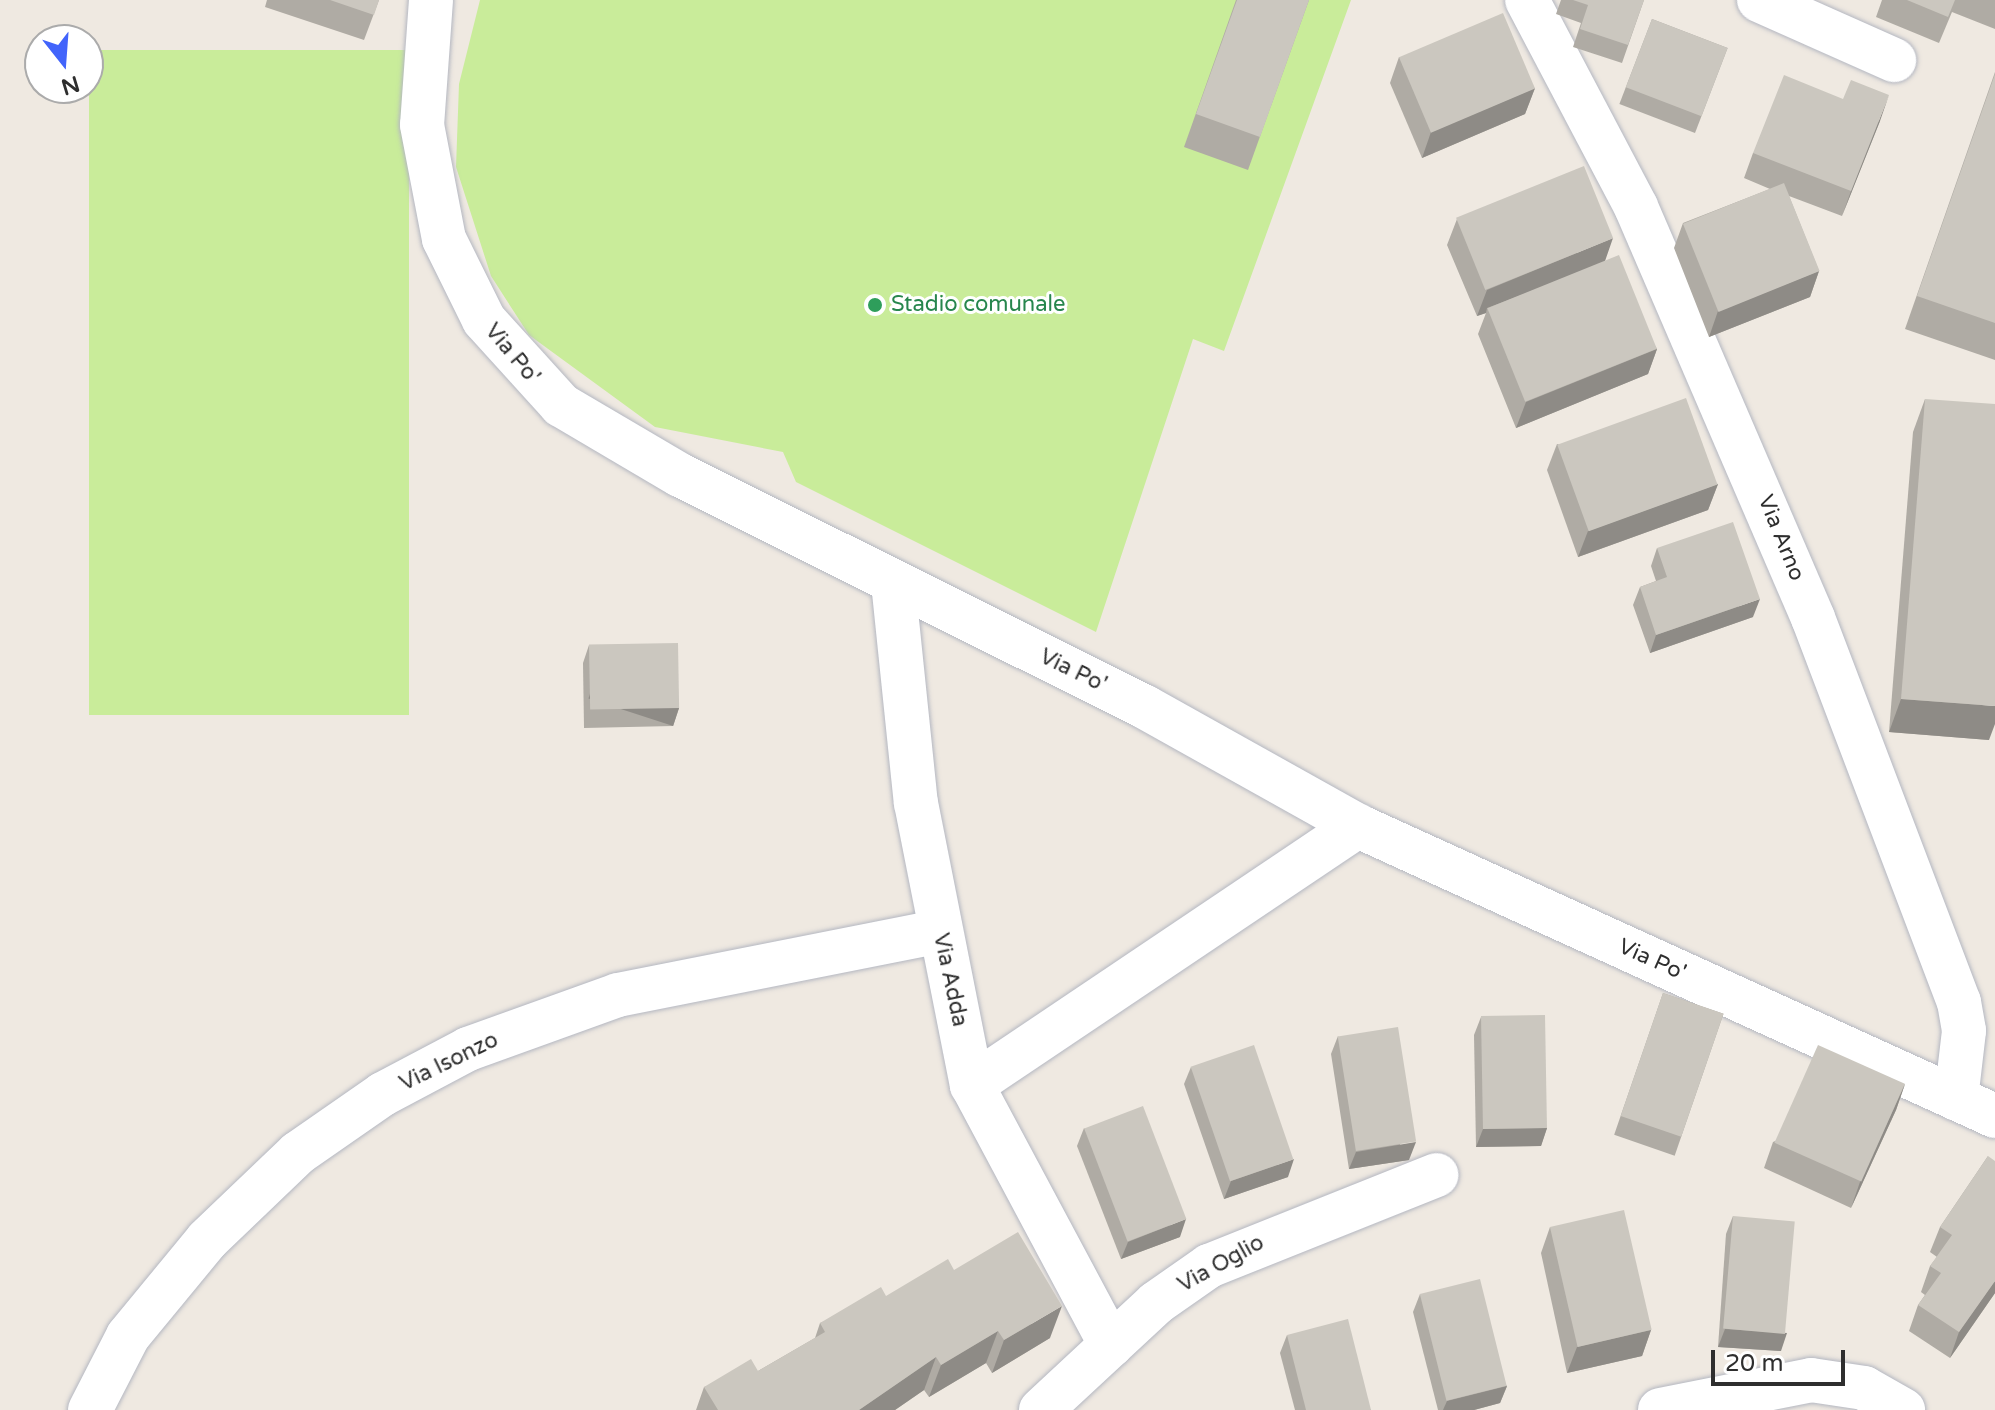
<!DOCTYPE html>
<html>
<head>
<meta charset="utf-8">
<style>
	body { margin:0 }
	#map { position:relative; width:1995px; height:1410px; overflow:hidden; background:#efe9e1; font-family:"Varela Round",sans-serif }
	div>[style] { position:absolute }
	.pitch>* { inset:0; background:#c9ec9a; transform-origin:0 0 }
	.roads { filter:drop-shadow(0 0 2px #b4b7c1) drop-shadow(0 0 2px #b4b7c1) }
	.minor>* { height:44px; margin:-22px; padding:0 22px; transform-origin:22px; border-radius:22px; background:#fff }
	.wall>* { inset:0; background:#afaba4; transform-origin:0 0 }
	.shaded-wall>* { inset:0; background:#8e8b86; transform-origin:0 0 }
	.building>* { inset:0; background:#cbc7bf; transform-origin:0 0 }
	.dots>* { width:22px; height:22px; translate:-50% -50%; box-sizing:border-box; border:4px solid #fff; border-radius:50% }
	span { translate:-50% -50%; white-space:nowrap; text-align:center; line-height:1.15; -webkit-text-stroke:6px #fff; paint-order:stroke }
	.leisure-label { font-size:22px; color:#27864d }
	.left { translate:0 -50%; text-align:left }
	.street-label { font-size:22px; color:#2e2e2e }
	.north { position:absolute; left:24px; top:24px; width:80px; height:80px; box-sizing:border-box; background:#fff; border:2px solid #ababab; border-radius:50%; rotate:163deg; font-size:22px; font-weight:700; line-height:32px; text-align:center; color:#2e2e2e }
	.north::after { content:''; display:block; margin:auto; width:28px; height:36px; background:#4264fb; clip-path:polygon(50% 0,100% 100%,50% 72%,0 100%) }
	.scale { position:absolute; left:1711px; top:1350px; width:134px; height:36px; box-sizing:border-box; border:4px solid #2e2e2e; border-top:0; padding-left:10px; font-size:24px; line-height:28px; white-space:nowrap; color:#2e2e2e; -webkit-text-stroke:6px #fff; paint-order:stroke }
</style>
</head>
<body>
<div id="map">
	<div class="pitch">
		<i style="clip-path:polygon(480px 0,1351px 0,1224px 351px,1193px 339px,1096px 632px,796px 482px,783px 452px,655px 427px,529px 335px,491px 276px,456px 167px,459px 84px)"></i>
		<i style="left:89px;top:50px;width:320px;height:665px"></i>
	</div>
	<div class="roads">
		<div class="minor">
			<i style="left:431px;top:0;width:125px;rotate:94.1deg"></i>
			<i style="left:422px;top:125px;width:116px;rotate:79.1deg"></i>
			<i style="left:444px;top:239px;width:90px;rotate:63.7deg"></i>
			<i style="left:484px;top:320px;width:115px;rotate:47.8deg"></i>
			<i style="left:561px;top:405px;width:138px;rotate:30.5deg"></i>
			<i style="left:680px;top:475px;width:520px;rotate:26.52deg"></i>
			<i style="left:1145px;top:707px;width:244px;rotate:29.2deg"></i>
			<i style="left:1358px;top:826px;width:700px;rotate:24.48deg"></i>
			<i style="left:1527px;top:0;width:234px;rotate:62.2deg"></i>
			<i style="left:1636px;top:207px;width:447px;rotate:66.7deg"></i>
			<i style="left:1813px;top:618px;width:411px;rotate:69.2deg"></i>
			<i style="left:1959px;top:1002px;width:29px;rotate:80deg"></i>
			<i style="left:1964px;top:1031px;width:68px;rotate:96.7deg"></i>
			<i style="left:1759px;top:0;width:148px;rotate:24deg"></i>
			<i style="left:893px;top:582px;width:222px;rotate:84.1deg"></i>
			<i style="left:916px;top:803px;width:288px;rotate:78.8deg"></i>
			<i style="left:972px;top:1085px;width:295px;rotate:61.9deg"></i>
			<i style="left:972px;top:1085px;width:465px;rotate:-33.9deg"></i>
			<i style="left:90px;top:1410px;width:83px;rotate:-62.8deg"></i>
			<i style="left:128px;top:1336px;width:124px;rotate:-50.5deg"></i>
			<i style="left:207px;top:1240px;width:126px;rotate:-43.7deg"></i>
			<i style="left:298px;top:1153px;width:103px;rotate:-34.8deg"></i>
			<i style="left:383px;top:1094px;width:96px;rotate:-27.9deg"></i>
			<i style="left:468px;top:1049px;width:159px;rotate:-19.8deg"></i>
			<i style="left:618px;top:995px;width:328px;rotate:-11.2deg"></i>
			<i style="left:1041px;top:1410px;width:157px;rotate:-42.9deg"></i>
			<i style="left:1156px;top:1303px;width:65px;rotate:-34.9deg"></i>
			<i style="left:1209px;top:1266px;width:245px;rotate:-21.8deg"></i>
			<i style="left:1660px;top:1410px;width:154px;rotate:-11.2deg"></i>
			<i style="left:1811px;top:1380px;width:54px;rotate:8.6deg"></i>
			<i style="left:1864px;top:1388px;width:45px;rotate:29.4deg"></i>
		</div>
	</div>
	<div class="wall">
		<i style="clip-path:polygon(267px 0,379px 0,364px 40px,265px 7px)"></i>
		<i style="clip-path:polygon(1236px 0,1309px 0,1248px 170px,1184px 147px)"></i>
		<i style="clip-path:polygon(1561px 0,1644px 0,1622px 63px,1573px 47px,1581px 23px,1556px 14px)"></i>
		<i style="clip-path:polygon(1882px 0,1995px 0,1995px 29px,1952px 12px,1939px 43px,1876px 17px)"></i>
		<i style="left:1652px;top:19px;width:81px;height:91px;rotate:21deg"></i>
		<i style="clip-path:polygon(1399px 57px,1535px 88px,1525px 114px,1422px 158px,1390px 83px)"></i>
		<i style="clip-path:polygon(1995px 72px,1995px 360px,1905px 329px)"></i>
		<i style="clip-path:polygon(1880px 121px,1842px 216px,1789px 196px,1819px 271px,1810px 297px,1709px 337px,1674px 248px,1683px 223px,1770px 189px,1744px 178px,1753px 153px)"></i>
		<i style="clip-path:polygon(1457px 219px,1605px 261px,1657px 349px,1648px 374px,1516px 428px,1478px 334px,1486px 313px,1477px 316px,1447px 245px)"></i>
		<i style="clip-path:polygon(1925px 399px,1989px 740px,1889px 732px,1913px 432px)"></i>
		<i style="clip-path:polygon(1557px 444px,1718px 484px,1708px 510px,1578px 557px,1547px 470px)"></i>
		<i style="clip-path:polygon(1657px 548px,1753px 617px,1650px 653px,1633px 605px,1640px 587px,1656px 581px,1651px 566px)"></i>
		<i style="clip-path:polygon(589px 645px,679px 708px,673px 726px,584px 728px,583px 663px)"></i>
		<i style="left:1663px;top:993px;width:64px;height:150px;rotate:19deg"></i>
		<i style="clip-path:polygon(1481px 1017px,1547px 1128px,1541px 1146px,1476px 1147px,1474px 1035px)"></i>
		<i style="clip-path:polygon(1338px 1036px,1409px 1160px,1349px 1169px,1331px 1054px)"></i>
		<i style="clip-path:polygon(1191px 1067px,1288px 1177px,1224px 1199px,1184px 1084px)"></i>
		<i style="clip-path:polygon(1905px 1084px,1896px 1110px,1851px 1208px,1764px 1168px,1773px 1142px)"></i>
		<i style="clip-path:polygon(1084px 1128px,1180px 1237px,1121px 1259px,1077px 1146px)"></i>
		<i style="clip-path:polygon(1988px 1156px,1995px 1293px,1950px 1358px,1909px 1331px,1918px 1305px,1925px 1295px,1921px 1292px,1930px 1266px,1937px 1257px,1930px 1252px,1940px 1227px)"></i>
		<i style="clip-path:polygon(1733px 1216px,1781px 1351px,1718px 1347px,1726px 1234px)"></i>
		<i style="clip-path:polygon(1550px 1227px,1651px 1330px,1642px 1356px,1567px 1373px,1541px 1253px)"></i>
		<i style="clip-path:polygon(954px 1270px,1050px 1338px,992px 1373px,986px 1363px,929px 1397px,924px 1390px,895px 1410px,696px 1410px,704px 1387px,758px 1371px,815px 1338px,820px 1323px)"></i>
		<i style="clip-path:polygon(1420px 1294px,1507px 1386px,1500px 1403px,1474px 1410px,1438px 1410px,1413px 1312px)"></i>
		<i style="clip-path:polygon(1287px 1335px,1371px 1410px,1295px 1410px,1280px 1353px)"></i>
	</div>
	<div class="shaded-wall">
		<i style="clip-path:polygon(1535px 88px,1525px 114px,1422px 158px,1431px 132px)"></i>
		<i style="clip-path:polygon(1889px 95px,1880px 121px,1842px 216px,1851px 191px)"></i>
		<i style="clip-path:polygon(1613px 238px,1604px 264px,1487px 308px,1486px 313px,1477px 316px,1487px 290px)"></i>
		<i style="clip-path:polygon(1819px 271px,1810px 297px,1709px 337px,1718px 311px)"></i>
		<i style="clip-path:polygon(1657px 349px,1648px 374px,1516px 428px,1526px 402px)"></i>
		<i style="clip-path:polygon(1718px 484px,1708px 510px,1578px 557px,1588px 531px)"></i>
		<i style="clip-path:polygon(1760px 599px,1753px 617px,1650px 653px,1656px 635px)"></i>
		<i style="clip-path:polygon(1901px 699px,1995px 706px,1995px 724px,1989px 740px,1889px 732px)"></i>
		<i style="left:679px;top:708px;width:19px;height:89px;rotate:108deg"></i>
		<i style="clip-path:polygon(1905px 1084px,1896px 1110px,1851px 1208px,1860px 1182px)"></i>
		<i style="clip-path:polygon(1547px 1128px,1541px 1146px,1476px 1147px,1483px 1129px)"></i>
		<i style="clip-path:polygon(1416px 1142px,1409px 1160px,1349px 1169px,1356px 1152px)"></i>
		<i style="clip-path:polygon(1294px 1159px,1288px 1177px,1224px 1199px,1231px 1181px)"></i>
		<i style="clip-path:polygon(1186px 1219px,1180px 1237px,1121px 1259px,1128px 1242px)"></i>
		<i style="clip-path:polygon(1995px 1281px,1995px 1293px,1950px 1358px,1959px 1332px)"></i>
		<i style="clip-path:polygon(1062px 1306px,1050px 1338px,992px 1373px,1004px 1340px)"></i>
		<i style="clip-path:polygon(1725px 1329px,1787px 1333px,1781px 1351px,1718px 1347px)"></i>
		<i style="clip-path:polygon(1651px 1330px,1642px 1356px,1567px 1373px,1577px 1347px)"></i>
		<i style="clip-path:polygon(998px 1331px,986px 1363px,929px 1397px,941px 1365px)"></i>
		<i style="clip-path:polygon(936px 1357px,924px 1390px,895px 1410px,859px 1410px)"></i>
		<i style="clip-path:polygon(1507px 1386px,1500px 1403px,1474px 1410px,1443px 1410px,1447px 1401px)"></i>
	</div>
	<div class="building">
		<i style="clip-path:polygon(330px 0,379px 0,374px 15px)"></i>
		<i style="clip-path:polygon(1237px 0,1309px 0,1260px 137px,1196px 114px)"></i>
		<i style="clip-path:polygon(1573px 0,1644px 0,1628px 45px,1580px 29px,1588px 5px)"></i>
		<i style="clip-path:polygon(1907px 0,1955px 0,1948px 17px)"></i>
		<i style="left:1503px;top:13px;width:82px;height:113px;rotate:67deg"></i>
		<i style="left:1652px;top:19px;width:81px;height:73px;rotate:21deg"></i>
		<i style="clip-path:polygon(1995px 74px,1995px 323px,1917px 296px)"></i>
		<i style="clip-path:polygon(1784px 75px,1843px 99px,1851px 80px,1889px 95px,1851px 191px,1753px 153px)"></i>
		<i style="left:1584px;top:166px;width:78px;height:138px;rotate:68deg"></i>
		<i style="left:1784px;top:183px;width:95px;height:109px;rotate:68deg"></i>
		<i style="left:1619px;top:255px;width:101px;height:142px;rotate:68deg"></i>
		<i style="left:1686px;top:398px;width:92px;height:137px;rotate:70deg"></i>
		<i style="clip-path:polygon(1925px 399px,1995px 404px,1995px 706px,1901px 699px)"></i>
		<i style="clip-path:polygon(1733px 522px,1760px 599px,1656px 635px,1640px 587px,1667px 577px,1657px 548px)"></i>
		<i style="left:678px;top:643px;width:65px;height:89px;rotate:89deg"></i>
		<i style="left:1663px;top:993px;width:64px;height:130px;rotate:19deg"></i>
		<i style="left:1545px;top:1015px;width:113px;height:64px;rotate:89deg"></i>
		<i style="left:1398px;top:1027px;width:116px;height:61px;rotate:81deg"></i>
		<i style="left:1254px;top:1045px;width:121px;height:67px;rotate:71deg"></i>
		<i style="left:1818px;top:1045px;width:95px;height:107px;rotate:24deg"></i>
		<i style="left:1143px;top:1106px;width:121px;height:63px;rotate:69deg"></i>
		<i style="clip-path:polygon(1988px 1156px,1995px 1161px,1995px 1281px,1959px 1332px,1918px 1305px,1941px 1273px,1930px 1266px,1952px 1235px,1940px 1227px)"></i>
		<i style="left:1624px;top:1210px;width:123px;height:76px;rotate:77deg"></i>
		<i style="left:1733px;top:1216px;width:62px;height:113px;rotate:5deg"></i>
		<i style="clip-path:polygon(1018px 1232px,1062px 1306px,1004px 1340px,998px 1331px,941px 1365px,936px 1357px,859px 1410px,718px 1410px,704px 1387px,751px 1359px,758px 1371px,825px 1332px,820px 1323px,881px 1287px,886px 1296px,948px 1259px,954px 1270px)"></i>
		<i style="left:1480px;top:1279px;width:110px;height:62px;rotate:76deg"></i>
		<i style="clip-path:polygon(1348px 1319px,1371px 1410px,1306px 1410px,1287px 1335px)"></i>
	</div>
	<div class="dots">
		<i style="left:875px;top:305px;background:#2e9e5b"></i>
	</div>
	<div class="leisure-label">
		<span class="left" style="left:891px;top:305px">Stadio comunale</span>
	</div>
	<div class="street-label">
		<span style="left:512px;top:354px;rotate:50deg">Via Po'</span>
		<span style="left:1781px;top:538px;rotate:68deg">Via Arno</span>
		<span style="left:1073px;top:671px;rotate:26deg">Via Po'</span>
		<span style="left:1652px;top:960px;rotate:24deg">Via Po'</span>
		<span style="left:950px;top:980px;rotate:78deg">Via Adda</span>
		<span style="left:449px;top:1062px;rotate:-26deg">Via Isonzo</span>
		<span style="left:1221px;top:1264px;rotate:-29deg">Via Oglio</span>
	</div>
	<div class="north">N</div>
	<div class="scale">20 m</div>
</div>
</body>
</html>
